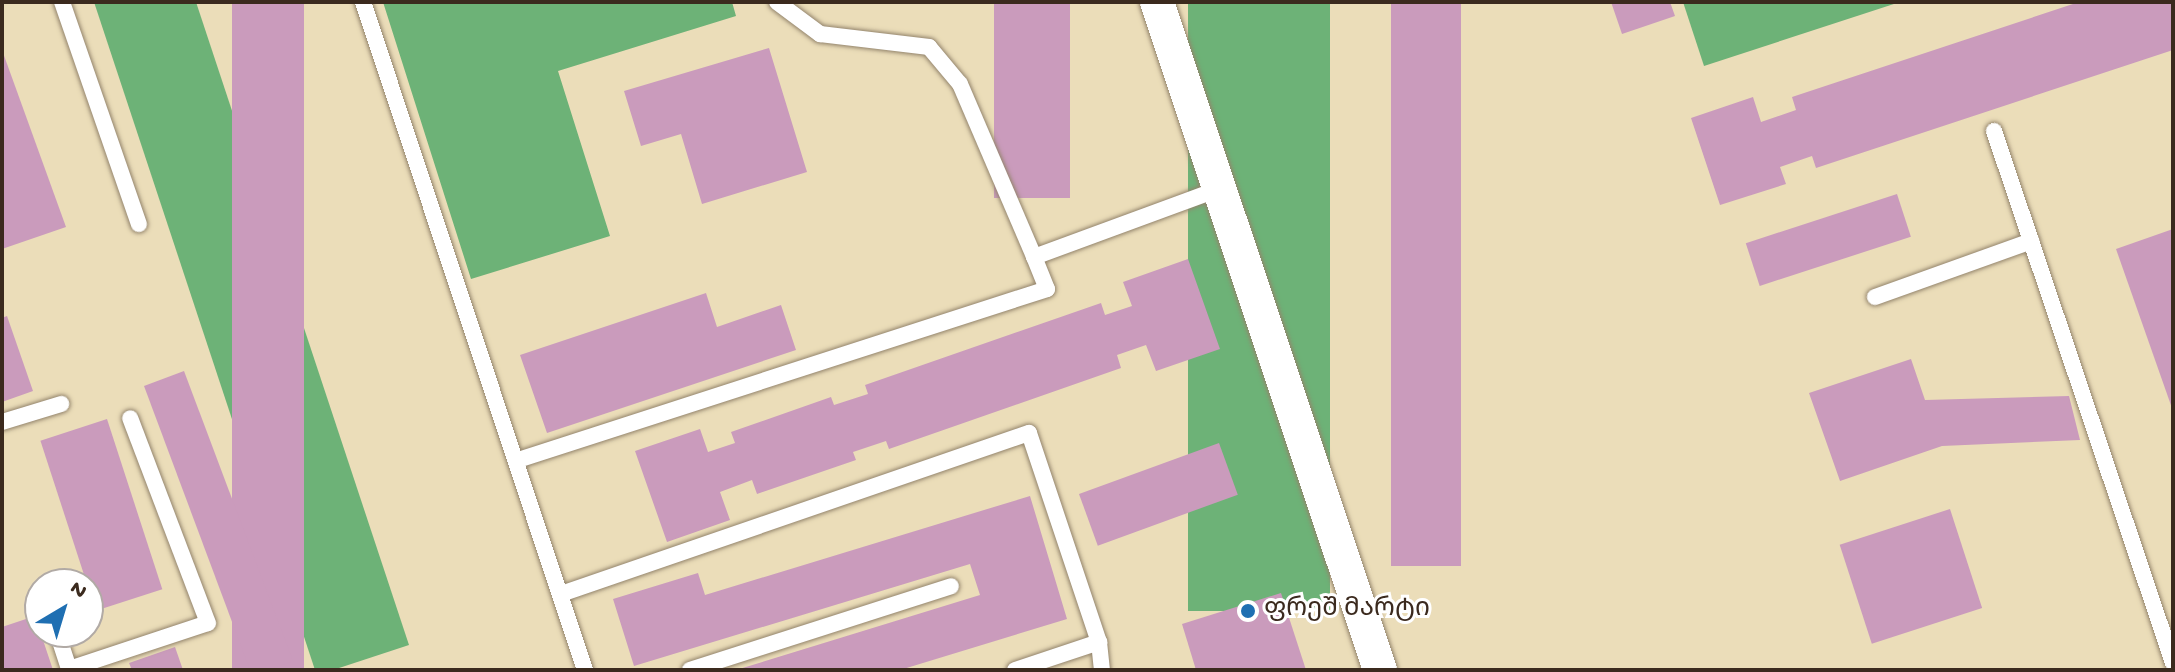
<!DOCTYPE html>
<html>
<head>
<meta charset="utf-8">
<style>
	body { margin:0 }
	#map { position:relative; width:2175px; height:672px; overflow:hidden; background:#ebddb9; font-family:"Gochi Hand","Noto Sans Georgian",sans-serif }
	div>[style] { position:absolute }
	.forest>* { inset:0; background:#6db277; transform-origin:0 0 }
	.building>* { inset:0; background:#ca9bbc; transform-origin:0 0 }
	.roads { filter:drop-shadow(0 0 2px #93846c) drop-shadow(0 0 2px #93846c) }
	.lane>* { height:16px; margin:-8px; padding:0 8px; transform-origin:8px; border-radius:8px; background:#fff }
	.street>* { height:34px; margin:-17px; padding:0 17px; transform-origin:17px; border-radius:17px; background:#fff }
	.dots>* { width:22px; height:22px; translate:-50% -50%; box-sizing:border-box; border:4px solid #fff; border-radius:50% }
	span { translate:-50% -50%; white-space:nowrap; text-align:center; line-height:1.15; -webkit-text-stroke:6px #fff; paint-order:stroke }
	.poi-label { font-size:26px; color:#3b2a1e }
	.left { translate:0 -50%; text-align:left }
	.frame { position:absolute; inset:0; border:4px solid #3b2a1e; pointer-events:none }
	.north { position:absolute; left:24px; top:568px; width:80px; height:80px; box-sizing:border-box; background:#fff; border:2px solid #b1aaa5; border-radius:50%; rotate:38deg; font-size:22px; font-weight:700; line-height:32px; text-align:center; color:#3b2a1e }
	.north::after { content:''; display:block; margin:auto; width:28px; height:36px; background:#1f6fb2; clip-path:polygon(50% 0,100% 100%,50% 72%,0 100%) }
</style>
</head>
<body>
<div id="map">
	<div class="forest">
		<i style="clip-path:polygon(94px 2px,196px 2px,409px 645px,333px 670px,315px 670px)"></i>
		<i style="clip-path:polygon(383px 2px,732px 2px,736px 16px,558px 71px,610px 236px,471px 279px)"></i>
		<i style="left:1188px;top:2px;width:142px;height:609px"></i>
		<i style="clip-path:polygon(1683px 2px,1900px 2px,1704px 66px)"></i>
	</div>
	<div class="building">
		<i style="left:232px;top:2px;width:72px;height:705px"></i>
		<i style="left:994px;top:2px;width:76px;height:196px"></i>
		<i style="left:1391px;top:2px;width:70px;height:564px"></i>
		<i style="clip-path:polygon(1611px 2px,1670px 2px,1675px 16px,1622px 34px)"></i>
		<i style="clip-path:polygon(2079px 2px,2173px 2px,2173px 50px,1816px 168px,1812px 156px,1780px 167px,1786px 184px,1720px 205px,1691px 118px,1753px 97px,1761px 122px,1796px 110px,1792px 97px)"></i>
		<i style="clip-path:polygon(769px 48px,807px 172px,702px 204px,681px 134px,641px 146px,624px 91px)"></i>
		<i style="clip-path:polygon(2px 50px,66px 227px,2px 249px)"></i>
		<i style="left:1897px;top:194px;width:45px;height:159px;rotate:72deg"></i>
		<i style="clip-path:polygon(2173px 229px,2173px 411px,2116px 249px)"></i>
		<i style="clip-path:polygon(1188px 259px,1220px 349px,1156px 371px,1146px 345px,1117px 355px,1121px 368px,889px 449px,886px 441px,853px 452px,856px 460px,757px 494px,752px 480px,720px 492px,730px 520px,667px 542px,635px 451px,700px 429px,708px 452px,735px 443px,731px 432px,831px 397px,834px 405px,868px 394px,865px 385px,1101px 303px,1105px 315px,1132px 306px,1123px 282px)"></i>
		<i style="clip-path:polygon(706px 293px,717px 327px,781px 305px,796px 350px,547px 433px,520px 355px)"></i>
		<i style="clip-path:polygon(7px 316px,33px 391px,2px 402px,2px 318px)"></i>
		<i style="clip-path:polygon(1911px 359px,1925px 400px,2069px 396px,2080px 440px,1942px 446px,1840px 481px,1809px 393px)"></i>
		<i style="clip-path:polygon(184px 371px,293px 661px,268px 670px,250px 670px,144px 386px)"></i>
		<i style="left:107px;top:419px;width:179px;height:70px;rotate:72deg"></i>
		<i style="left:1219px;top:443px;width:55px;height:149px;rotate:70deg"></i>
		<i style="clip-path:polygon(1030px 496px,1067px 619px,900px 670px,736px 670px,980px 595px,970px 564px,634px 666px,613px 599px,698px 573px,705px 595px)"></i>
		<i style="left:1950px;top:509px;width:104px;height:116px;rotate:72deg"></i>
		<i style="clip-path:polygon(1281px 593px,1306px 670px,1196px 670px,1182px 624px)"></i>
		<i style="clip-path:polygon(35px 616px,53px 670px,2px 670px,2px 627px)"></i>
		<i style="clip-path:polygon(175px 647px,183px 670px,132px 670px,129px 663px)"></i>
	</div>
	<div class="roads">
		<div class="lane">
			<i style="left:62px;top:2px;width:235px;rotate:70.9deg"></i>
			<i style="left:363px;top:2px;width:704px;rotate:71.62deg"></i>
			<i style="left:777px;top:2px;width:54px;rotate:36.7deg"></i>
			<i style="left:820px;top:34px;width:110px;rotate:6.8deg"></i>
			<i style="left:929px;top:47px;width:48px;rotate:50deg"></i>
			<i style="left:960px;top:84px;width:188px;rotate:66.8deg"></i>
			<i style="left:1994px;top:131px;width:561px;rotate:71.4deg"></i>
			<i style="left:1875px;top:297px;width:166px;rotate:-19.7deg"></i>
			<i style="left:2px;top:422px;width:62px;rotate:-17deg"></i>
			<i style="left:518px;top:460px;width:556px;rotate:-17.91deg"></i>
			<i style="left:1047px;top:289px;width:35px;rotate:-112deg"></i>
			<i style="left:1034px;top:257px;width:197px;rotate:-20.2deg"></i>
			<i style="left:561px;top:594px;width:495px;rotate:-19deg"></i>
			<i style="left:1029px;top:433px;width:220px;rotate:71.5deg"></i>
			<i style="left:1099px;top:642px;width:28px;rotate:84deg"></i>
			<i style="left:57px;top:632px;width:40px;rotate:72deg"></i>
			<i style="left:69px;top:669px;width:146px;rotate:-18.3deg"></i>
			<i style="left:208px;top:623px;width:219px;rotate:-110.8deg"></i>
			<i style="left:690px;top:670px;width:274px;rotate:-17.8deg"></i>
			<i style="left:1015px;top:670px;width:89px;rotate:-18.4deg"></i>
		</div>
		<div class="street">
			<i style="left:1157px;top:2px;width:704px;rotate:71.54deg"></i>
		</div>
	</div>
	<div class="dots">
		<i style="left:1248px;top:611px;background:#1f6fb2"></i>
	</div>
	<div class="poi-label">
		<span class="left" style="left:1264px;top:611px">ფრეშ მარტი</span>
	</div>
	<div class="frame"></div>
	<div class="north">N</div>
</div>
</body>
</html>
